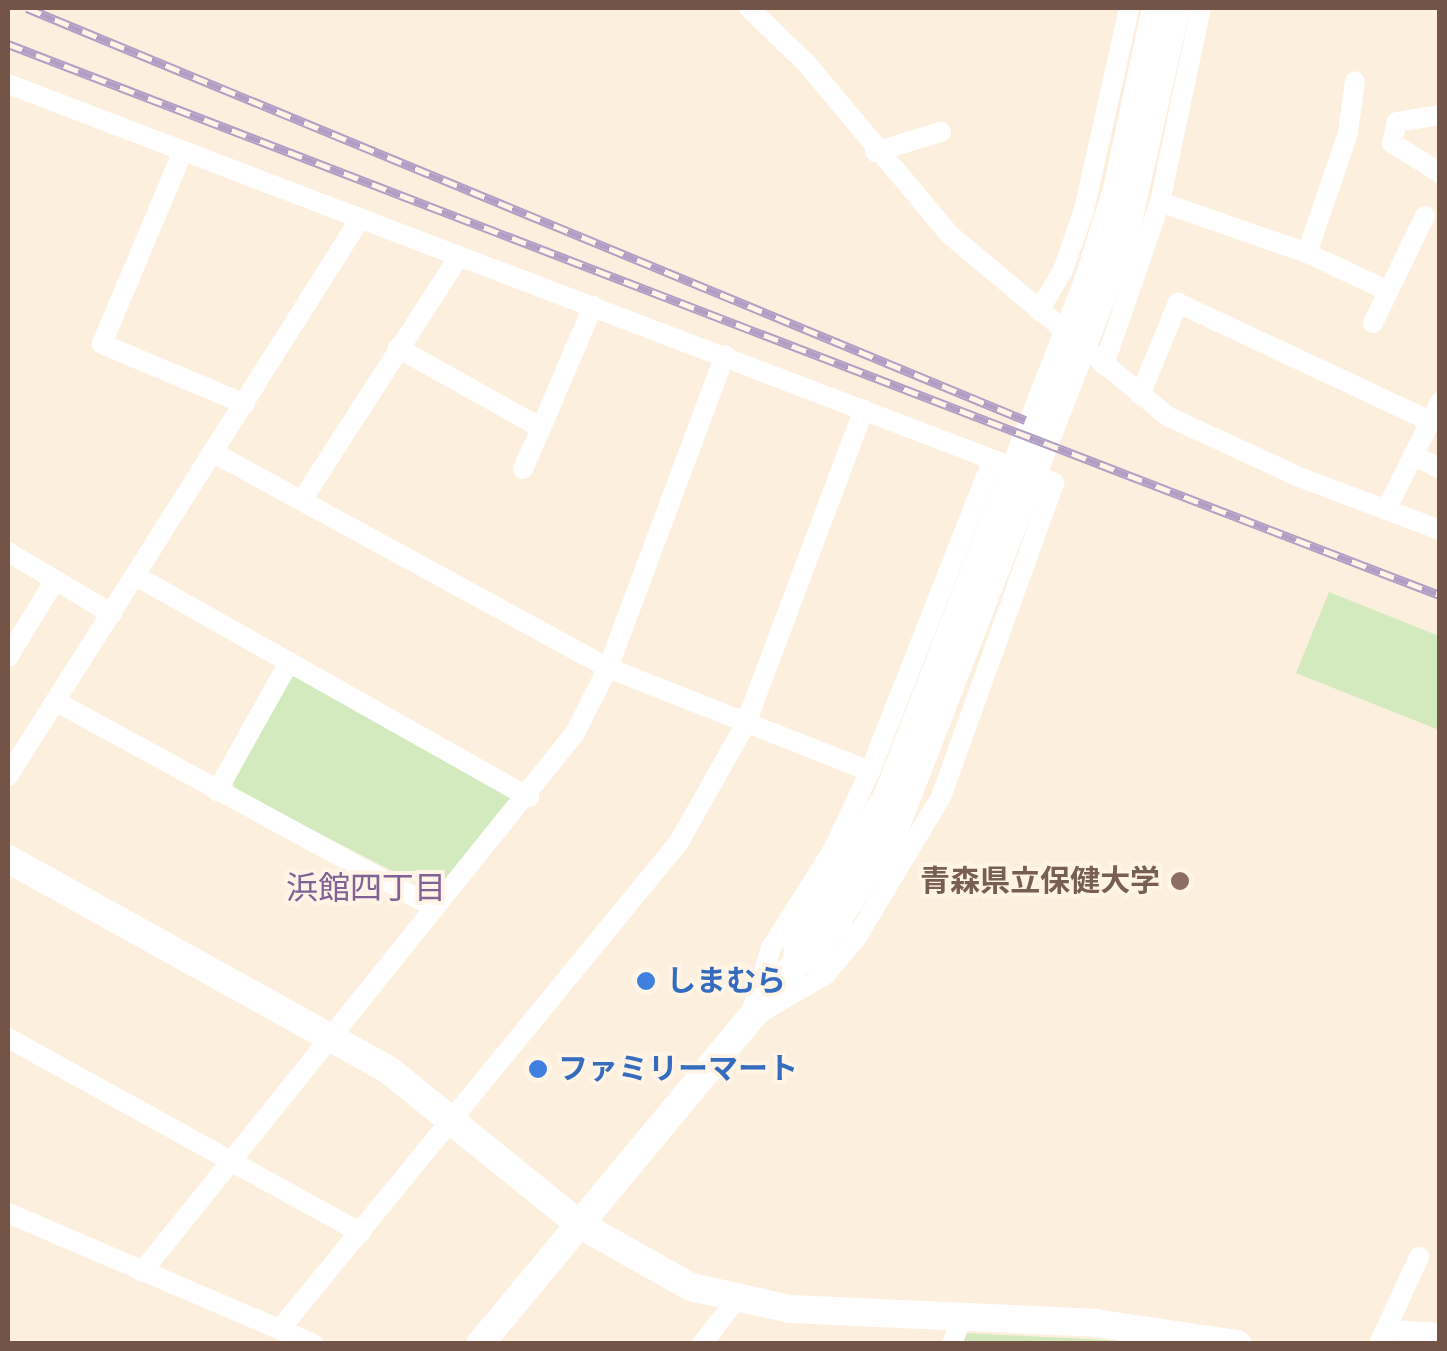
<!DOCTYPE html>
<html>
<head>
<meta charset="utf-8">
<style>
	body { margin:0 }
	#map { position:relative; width:1447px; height:1351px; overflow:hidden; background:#fdefde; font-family:Karla,"Noto Sans JP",sans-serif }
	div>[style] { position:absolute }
	.green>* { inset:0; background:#d2eabd }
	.street>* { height:20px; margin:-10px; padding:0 10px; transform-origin:10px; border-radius:10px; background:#fff }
	.secondary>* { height:28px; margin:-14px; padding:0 14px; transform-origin:14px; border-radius:14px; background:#fff }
	.rail>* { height:9px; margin-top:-4.5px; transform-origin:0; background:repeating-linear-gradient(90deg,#fff4e5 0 15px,#b19ec5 0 30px); box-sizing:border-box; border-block:2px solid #b19ec5 }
	.dots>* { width:28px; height:28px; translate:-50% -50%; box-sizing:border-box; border:5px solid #fff4e5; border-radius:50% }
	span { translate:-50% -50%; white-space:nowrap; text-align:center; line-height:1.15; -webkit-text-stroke:8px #fff4e5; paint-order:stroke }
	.education-label { font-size:30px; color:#785e54; font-weight:700 }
	.right { translate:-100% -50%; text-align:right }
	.shop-label { font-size:30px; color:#366cbe; font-weight:700 }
	.left { translate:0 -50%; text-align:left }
	.neighbourhood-label { font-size:32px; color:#826197 }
	.frame { position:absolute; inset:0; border:10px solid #735446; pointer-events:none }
</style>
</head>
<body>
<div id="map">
	<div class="green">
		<i style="clip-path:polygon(1329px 592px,1439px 636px,1439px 730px,1296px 673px)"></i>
		<i style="clip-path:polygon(296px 676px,509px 794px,511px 803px,437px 894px,235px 790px,232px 779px,288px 678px)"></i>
		<i style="clip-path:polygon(965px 1333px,1146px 1342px,1153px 1344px,961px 1344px)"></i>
	</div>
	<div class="street">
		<i style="left:749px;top:8px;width:81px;rotate:44deg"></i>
		<i style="left:807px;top:64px;width:223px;rotate:50.1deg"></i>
		<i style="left:950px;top:235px;width:283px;rotate:39.8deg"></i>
		<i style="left:1167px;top:416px;width:145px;rotate:24.8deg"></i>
		<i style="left:1299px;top:477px;width:151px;rotate:20.6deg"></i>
		<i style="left:8px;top:84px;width:1120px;rotate:20.88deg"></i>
		<i style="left:1054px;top:483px;width:334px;rotate:109.8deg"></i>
		<i style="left:941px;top:797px;width:163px;rotate:121deg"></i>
		<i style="left:857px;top:937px;width:24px;rotate:-152deg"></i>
		<i style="left:1440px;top:115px;width:44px;rotate:170.8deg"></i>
		<i style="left:1397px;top:122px;width:22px;rotate:103deg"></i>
		<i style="left:1392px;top:143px;width:57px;rotate:32deg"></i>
		<i style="left:183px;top:151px;width:209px;rotate:112.8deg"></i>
		<i style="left:102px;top:344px;width:155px;rotate:22.8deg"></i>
		<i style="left:875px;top:152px;width:69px;rotate:-16.9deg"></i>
		<i style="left:1160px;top:202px;width:156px;rotate:19.1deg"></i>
		<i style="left:1307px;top:253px;width:89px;rotate:25.1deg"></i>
		<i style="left:1307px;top:253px;width:127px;rotate:-71.1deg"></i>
		<i style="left:1348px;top:133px;width:52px;rotate:-82.3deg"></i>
		<i style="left:1039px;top:311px;width:48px;rotate:-59.7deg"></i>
		<i style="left:1063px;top:270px;width:64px;rotate:-70.7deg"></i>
		<i style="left:1084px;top:210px;width:207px;rotate:-77.4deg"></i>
		<i style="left:1373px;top:323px;width:119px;rotate:-64.1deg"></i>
		<i style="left:398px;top:348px;width:164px;rotate:29.2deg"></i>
		<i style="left:541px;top:428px;width:133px;rotate:-66.9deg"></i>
		<i style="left:1104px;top:365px;width:172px;rotate:-71deg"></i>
		<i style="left:1160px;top:202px;width:198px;rotate:-78.1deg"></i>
		<i style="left:1140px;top:395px;width:100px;rotate:-67.6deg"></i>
		<i style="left:1178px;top:303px;width:278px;rotate:25.1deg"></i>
		<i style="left:214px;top:453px;width:449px;rotate:28.6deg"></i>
		<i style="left:608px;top:668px;width:282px;rotate:21.5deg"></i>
		<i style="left:870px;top:771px;width:335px;rotate:-68.5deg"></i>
		<i style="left:1413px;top:455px;width:30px;rotate:27deg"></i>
		<i style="left:523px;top:469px;width:45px;rotate:-66.3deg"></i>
		<i style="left:302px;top:500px;width:290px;rotate:-57.2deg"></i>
		<i style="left:1386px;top:510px;width:121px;rotate:-63.4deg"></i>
		<i style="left:8px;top:552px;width:121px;rotate:30.8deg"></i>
		<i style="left:136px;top:576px;width:451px;rotate:29.4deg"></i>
		<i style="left:8px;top:657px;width:90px;rotate:-58.6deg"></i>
		<i style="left:55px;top:701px;width:432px;rotate:28.6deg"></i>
		<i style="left:8px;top:776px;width:659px;rotate:-57.71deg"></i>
		<i style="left:217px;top:791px;width:148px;rotate:-60.8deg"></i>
		<i style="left:752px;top:1010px;width:65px;rotate:-73deg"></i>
		<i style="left:771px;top:948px;width:116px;rotate:-57.7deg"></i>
		<i style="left:833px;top:850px;width:87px;rotate:-64.9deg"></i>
		<i style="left:763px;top:1011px;width:72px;rotate:-30.1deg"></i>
		<i style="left:825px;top:975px;width:50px;rotate:-49.9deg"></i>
		<i style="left:8px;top:1038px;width:403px;rotate:28.9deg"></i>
		<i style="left:8px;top:1213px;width:332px;rotate:23.2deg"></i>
		<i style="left:142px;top:1272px;width:691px;rotate:-51.22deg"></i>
		<i style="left:575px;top:733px;width:73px;rotate:-63.1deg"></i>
		<i style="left:608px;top:668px;width:334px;rotate:-69.5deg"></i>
		<i style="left:280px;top:1329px;width:630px;rotate:-50.67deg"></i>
		<i style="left:679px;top:842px;width:137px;rotate:-60.6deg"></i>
		<i style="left:746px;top:723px;width:335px;rotate:-69.4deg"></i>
		<i style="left:1385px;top:1330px;width:55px;rotate:3.1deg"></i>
		<i style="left:702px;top:1344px;width:54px;rotate:-52.5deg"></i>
		<i style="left:952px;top:1344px;width:30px;rotate:-69deg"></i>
		<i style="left:1379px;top:1344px;width:96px;rotate:-65.3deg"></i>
	</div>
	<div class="secondary">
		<i style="left:8px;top:859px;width:437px;rotate:29deg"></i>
		<i style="left:390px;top:1071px;width:243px;rotate:39deg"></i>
		<i style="left:579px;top:1224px;width:129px;rotate:29.4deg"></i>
		<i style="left:691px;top:1287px;width:101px;rotate:12.5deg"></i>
		<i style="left:790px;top:1309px;width:305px;rotate:2.6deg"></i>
		<i style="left:1095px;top:1323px;width:144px;rotate:8.4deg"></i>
		<i style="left:797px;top:961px;width:16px;rotate:-86deg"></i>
		<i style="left:798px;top:945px;width:173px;rotate:-59deg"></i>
		<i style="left:887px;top:797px;width:554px;rotate:-68.72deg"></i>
		<i style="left:1088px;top:281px;width:96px;rotate:-72.3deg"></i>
		<i style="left:1117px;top:190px;width:186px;rotate:-77.9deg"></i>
		<i style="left:480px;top:1344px;width:496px;rotate:-50.3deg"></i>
		<i style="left:797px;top:962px;width:17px;rotate:-21deg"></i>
		<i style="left:813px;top:956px;width:141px;rotate:-56.5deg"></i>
		<i style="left:891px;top:838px;width:643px;rotate:-68.74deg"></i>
		<i style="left:1124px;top:239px;width:237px;rotate:-77.3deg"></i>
	</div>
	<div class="rail">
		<i style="left:27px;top:8px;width:1080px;rotate:22.43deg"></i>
		<i style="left:8px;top:44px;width:1534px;rotate:21.05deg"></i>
	</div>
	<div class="dots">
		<i style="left:1180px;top:881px;background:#8d6e63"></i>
		<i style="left:646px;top:981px;background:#3f7fe0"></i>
		<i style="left:538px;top:1069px;background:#3f7fe0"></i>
	</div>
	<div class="education-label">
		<span class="right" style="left:1160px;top:881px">青森県立保健大学</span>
	</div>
	<div class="shop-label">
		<span class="left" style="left:666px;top:981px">しまむら</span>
		<span class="left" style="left:558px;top:1069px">ファミリーマート</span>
	</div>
	<div class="neighbourhood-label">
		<span style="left:366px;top:889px">浜館四丁目</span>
	</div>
	<div class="frame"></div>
</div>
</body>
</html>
